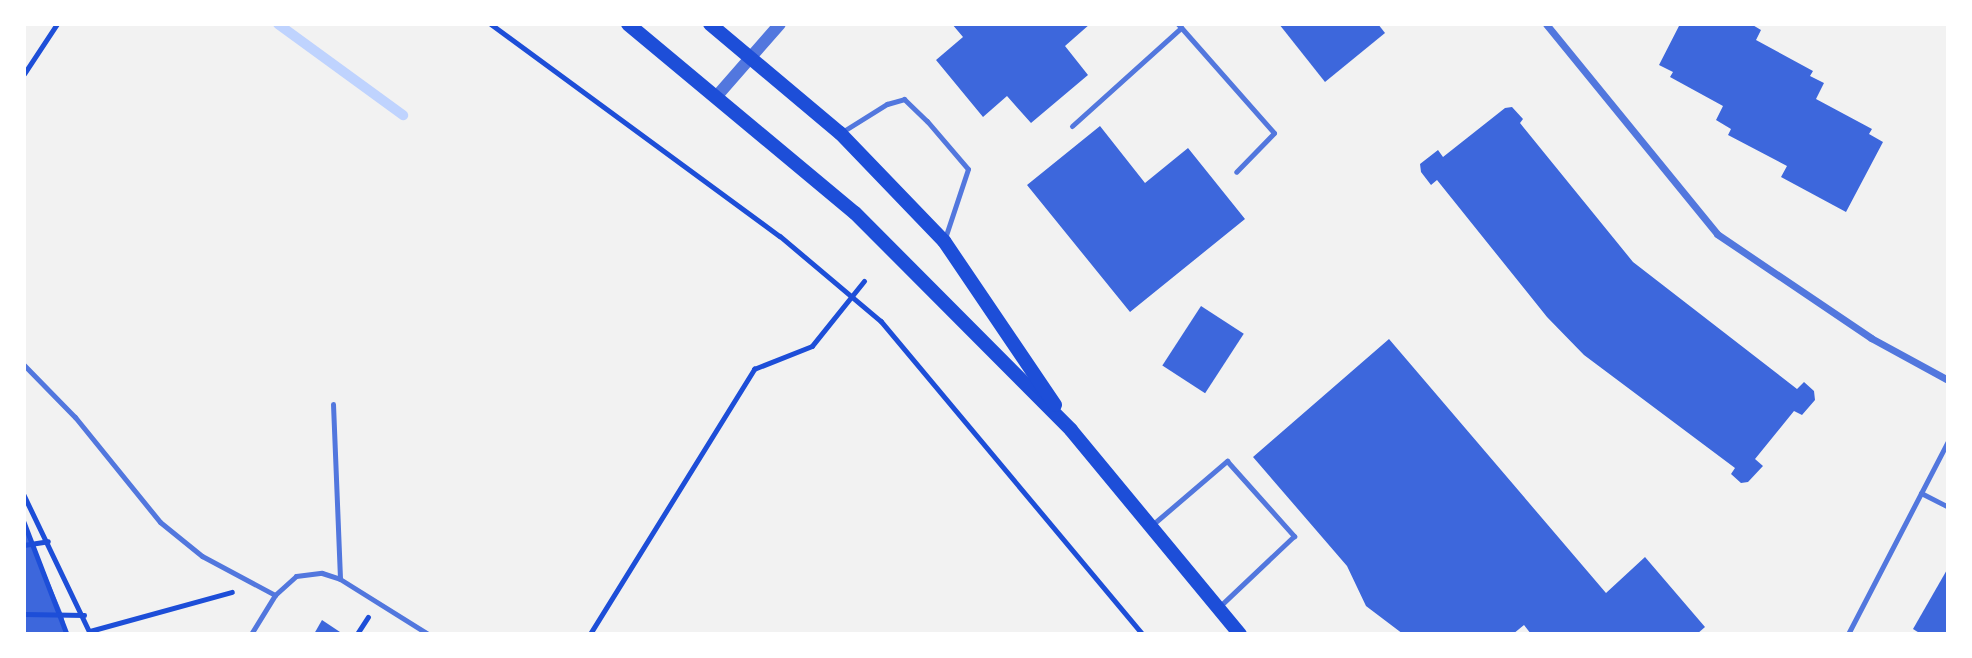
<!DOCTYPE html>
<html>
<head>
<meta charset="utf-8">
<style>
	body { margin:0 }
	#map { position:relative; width:1972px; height:658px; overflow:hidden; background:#f2f2f2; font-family:Signika,sans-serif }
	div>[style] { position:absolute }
	.stream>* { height:10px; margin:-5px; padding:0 5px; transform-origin:5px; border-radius:5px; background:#bfd3fe }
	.building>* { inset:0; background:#3d67dc; transform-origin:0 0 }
	.path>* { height:4.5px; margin:-2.25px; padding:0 2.25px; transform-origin:2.25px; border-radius:2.25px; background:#1d4ed8 }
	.service>* { height:5px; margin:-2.5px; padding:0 2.5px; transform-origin:2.5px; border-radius:2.5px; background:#5277de }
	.minor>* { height:7px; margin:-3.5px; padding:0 3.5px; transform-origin:3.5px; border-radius:3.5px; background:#5277de }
	.tertiary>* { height:12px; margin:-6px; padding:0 6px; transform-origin:6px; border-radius:6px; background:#5277de }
	.secondary>* { height:14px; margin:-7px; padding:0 7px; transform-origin:7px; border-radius:7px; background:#1d4ed8 }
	span { translate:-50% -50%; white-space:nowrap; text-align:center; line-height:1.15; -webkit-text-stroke:7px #fff; paint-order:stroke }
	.frame { position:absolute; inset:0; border:26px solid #fff; pointer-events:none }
</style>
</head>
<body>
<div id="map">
	<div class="stream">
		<i style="left:278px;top:24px;width:155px;rotate:36.1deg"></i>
	</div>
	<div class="building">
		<i style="clip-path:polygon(952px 24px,1090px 24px,1065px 46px,1088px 75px,1031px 123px,1007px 96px,983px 117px,936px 60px,963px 37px)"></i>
		<i style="clip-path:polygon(1279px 24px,1378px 24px,1385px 33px,1325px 82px)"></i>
		<i style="clip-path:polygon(1680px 24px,1751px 24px,1761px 30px,1756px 40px,1813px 71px,1810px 76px,1824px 83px,1816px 99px,1872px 129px,1869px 134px,1883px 142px,1846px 212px,1781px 177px,1787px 166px,1728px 135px,1731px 129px,1716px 120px,1723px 106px,1670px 77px,1673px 72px,1659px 65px)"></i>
		<i style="clip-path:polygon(1512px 107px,1523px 119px,1520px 123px,1633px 262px,1797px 389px,1804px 382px,1814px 391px,1815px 400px,1802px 415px,1794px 411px,1755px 459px,1763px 466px,1748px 482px,1741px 483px,1731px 474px,1735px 468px,1584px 355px,1547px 317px,1437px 180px,1431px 185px,1421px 172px,1420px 164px,1438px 150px,1443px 157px,1505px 108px)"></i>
		<i style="clip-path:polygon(1100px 126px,1145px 183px,1188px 148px,1245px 219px,1130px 312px,1027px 185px)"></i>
		<i style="left:1201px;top:306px;width:51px;height:71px;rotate:33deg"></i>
		<i style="clip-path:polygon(1389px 339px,1606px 593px,1645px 557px,1705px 627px,1697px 634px,1531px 634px,1524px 625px,1513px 634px,1403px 634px,1366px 606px,1347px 566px,1253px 457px)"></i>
		<i style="clip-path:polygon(24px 522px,63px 615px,67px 634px,24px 634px)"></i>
		<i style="clip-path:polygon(1948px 568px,1948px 634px,1921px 634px,1913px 629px)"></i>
		<i style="clip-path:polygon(322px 620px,343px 634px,314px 634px)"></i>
	</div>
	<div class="path">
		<i style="left:491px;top:24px;width:358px;rotate:36.3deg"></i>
		<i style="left:780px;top:236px;width:132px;rotate:40.1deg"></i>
		<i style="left:881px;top:321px;width:408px;rotate:50.1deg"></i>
		<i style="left:24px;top:74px;width:60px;rotate:-56.6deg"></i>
		<i style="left:24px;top:495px;width:153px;rotate:64.4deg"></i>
		<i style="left:24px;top:522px;width:120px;rotate:69deg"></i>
		<i style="left:24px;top:545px;width:24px;rotate:-9deg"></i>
		<i style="left:24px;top:614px;width:60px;rotate:1deg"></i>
		<i style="left:90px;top:631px;width:147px;rotate:-15.4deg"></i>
		<i style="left:357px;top:634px;width:20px;rotate:-57deg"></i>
		<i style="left:590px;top:634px;width:312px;rotate:-58.2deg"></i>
		<i style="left:754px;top:369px;width:62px;rotate:-21.6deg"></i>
		<i style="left:812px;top:346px;width:83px;rotate:-51.3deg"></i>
	</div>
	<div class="service">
		<i style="left:1178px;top:24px;width:145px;rotate:48.6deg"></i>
		<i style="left:1274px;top:133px;width:54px;rotate:134.3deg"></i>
		<i style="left:1072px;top:126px;width:147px;rotate:-42deg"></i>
		<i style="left:842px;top:132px;width:53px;rotate:-31.9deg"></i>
		<i style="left:887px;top:104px;width:18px;rotate:-16deg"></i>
		<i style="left:904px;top:99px;width:32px;rotate:44deg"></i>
		<i style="left:927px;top:121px;width:63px;rotate:49.5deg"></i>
		<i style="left:968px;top:169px;width:73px;rotate:108.4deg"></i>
		<i style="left:24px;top:365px;width:73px;rotate:45.6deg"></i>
		<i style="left:75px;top:417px;width:135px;rotate:51deg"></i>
		<i style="left:160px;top:522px;width:54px;rotate:39deg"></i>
		<i style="left:202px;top:556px;width:83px;rotate:28.1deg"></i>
		<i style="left:275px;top:595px;width:28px;rotate:-42deg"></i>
		<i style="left:296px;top:576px;width:26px;rotate:-7deg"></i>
		<i style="left:322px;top:573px;width:19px;rotate:18deg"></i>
		<i style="left:340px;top:579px;width:104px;rotate:32deg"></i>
		<i style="left:333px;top:404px;width:175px;rotate:87.7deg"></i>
		<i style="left:1921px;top:493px;width:30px;rotate:27deg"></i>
		<i style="left:1152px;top:525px;width:99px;rotate:-40.5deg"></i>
		<i style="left:1227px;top:461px;width:101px;rotate:48.2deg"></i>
		<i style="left:1294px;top:536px;width:102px;rotate:136.6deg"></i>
		<i style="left:251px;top:634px;width:46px;rotate:-58.4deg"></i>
		<i style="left:1848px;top:634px;width:217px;rotate:-62.6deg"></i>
	</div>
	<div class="minor">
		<i style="left:1546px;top:24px;width:271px;rotate:50.8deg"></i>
		<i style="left:1717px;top:234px;width:186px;rotate:34deg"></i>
		<i style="left:1871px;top:338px;width:88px;rotate:28.6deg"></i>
	</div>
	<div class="tertiary">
		<i style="left:716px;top:97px;width:97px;rotate:-48.8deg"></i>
	</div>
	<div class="secondary">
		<i style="left:628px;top:24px;width:295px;rotate:39.8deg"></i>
		<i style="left:855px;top:213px;width:306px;rotate:45.1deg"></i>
		<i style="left:1071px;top:430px;width:265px;rotate:50.4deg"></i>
		<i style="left:710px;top:24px;width:170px;rotate:40deg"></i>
		<i style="left:840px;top:133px;width:150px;rotate:46.1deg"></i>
		<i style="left:944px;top:241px;width:198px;rotate:55.9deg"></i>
	</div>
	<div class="frame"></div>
</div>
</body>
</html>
